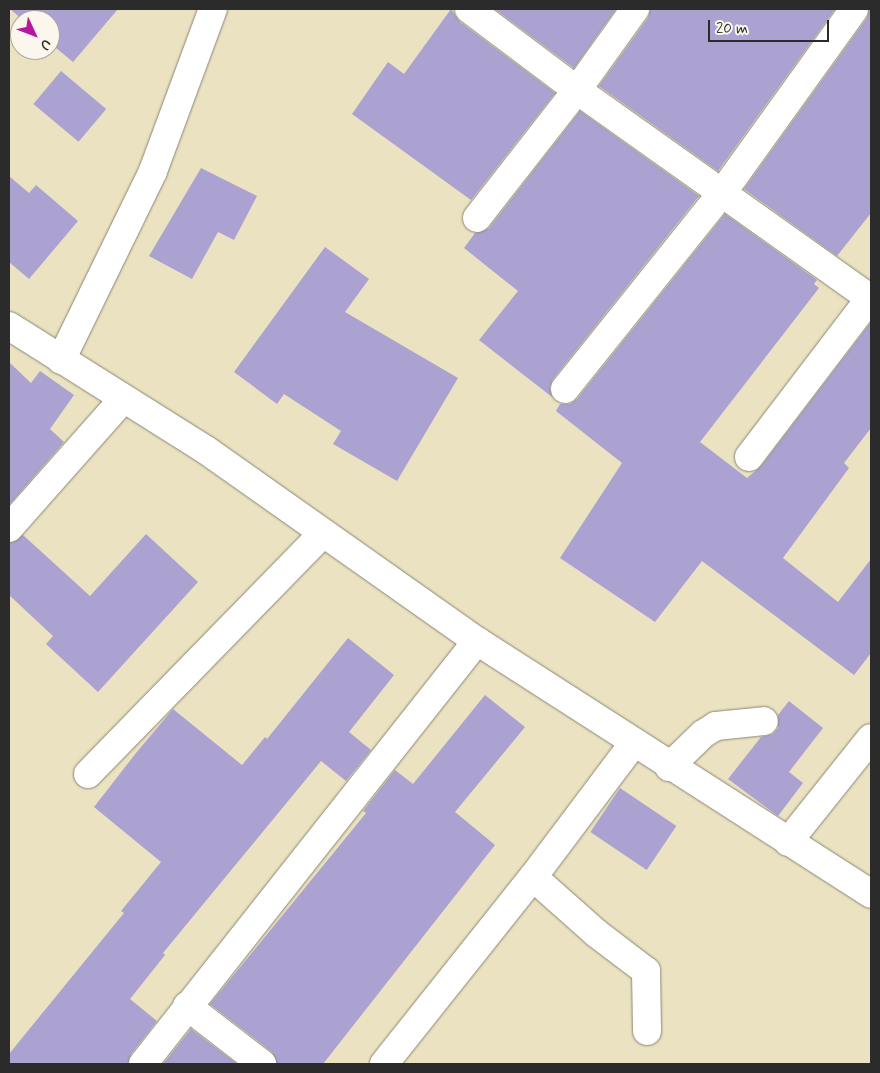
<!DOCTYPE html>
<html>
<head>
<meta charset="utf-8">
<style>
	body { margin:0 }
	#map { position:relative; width:880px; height:1073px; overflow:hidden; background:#ebe2c1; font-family:Mynerve,sans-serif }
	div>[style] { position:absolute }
	.building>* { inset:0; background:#aba2d1; transform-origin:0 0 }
	.roads { filter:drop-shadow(0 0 1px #8b8676) drop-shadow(0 0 1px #8b8676) }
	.minor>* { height:28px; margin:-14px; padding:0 14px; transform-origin:14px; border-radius:14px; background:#fff }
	span { translate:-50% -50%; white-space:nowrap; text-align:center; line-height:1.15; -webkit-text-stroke:5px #fbf7ec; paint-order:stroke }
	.frame { position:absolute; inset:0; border:10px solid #2b2b2b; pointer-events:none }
	.north { position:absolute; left:10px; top:10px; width:50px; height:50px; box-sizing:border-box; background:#fbf7ec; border:1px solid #a8a59f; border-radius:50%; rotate:133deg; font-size:14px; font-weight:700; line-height:20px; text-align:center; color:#2b2b2b }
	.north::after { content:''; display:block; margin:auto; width:18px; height:22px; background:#b5179e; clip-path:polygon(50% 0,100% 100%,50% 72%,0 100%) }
	.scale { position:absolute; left:708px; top:20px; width:121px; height:22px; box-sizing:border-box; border:2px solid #2b2b2b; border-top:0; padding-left:6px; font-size:15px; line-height:18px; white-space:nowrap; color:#2b2b2b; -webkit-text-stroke:4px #fbf7ec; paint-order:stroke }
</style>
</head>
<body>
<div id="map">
	<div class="building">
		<i style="clip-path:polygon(10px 9px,118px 9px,73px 62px,50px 43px,50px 20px,23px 20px)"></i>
		<i style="clip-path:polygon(451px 9px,460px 22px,555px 93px,471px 200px,352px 114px,388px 62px,404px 74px)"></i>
		<i style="clip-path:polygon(495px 9px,616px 9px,574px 68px)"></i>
		<i style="clip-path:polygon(650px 9px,835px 9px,718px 171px,599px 86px,648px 18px)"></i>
		<i style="clip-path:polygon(869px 9px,871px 9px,871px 213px,837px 256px,744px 189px,867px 18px)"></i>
		<i style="left:61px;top:71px;width:59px;height:43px;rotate:40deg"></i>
		<i style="clip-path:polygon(580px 111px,699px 196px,553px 379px,550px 387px,552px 397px,479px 340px,518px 291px,464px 248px,475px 233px,489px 228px)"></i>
		<i style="clip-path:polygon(201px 168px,257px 196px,234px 240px,218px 232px,192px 279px,149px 256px)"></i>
		<i style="clip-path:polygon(9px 176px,29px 193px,36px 185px,78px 221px,29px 279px,9px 262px)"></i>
		<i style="clip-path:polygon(725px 214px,817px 280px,814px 284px,819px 288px,700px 442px,747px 478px,761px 466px,871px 322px,871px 428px,844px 463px,849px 468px,783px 558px,838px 602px,871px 559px,871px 653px,854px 675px,702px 561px,655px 622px,560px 558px,622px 463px,556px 411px,560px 404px,570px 404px,577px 399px)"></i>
		<i style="clip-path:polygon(325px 247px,369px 279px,345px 312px,458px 378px,397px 481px,333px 444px,341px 431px,284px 394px,277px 404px,234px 372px)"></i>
		<i style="clip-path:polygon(9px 362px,31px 383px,40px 371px,74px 395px,50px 429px,64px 442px,9px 505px)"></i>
		<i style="clip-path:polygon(146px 534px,198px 582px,98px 692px,46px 644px,53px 636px,9px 595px,9px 543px,23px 535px,90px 596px)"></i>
		<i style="clip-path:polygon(348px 638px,394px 675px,349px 732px,371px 750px,346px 781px,321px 761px,163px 953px,165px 955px,130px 999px,157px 1021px,131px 1054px,128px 1064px,9px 1064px,9px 1054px,124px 913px,121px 911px,161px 862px,94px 807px,136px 753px,173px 709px,242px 765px,265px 737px,267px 739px)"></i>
		<i style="clip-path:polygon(485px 695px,525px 727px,455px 812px,495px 845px,323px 1064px,277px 1064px,272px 1052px,210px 1004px,366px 813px,363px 811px,395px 770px,413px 784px)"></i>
		<i style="clip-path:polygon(789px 701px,823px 728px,789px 772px,803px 783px,778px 816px,728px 779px,761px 737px,773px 734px,778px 728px,778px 715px)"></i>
		<i style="left:620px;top:788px;width:68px;height:53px;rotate:34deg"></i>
		<i style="clip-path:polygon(191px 1029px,237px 1064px,163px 1064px)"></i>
	</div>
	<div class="roads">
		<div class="minor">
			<i style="left:469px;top:9px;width:135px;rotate:36.9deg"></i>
			<i style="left:577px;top:90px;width:361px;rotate:35.4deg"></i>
			<i style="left:477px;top:218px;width:162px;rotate:-52deg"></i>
			<i style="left:577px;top:90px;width:100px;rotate:-54.4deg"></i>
			<i style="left:9px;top:326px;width:233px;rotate:32.2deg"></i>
			<i style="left:206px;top:450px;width:332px;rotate:35.2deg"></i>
			<i style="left:477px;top:641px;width:468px;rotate:32.7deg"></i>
			<i style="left:61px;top:360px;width:210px;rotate:-64deg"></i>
			<i style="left:153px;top:171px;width:173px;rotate:-69.7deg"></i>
			<i style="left:565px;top:389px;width:251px;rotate:-51.3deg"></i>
			<i style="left:722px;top:193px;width:226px;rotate:-54.3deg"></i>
			<i style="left:749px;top:457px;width:201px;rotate:-52.7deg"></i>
			<i style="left:9px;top:528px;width:172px;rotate:-48.5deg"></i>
			<i style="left:669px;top:767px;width:47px;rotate:-44.1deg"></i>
			<i style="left:703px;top:734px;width:15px;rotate:-32deg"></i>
			<i style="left:716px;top:726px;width:48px;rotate:-5.9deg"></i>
			<i style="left:88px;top:774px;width:335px;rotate:-45.7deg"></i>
			<i style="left:788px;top:842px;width:133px;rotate:-51.4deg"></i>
			<i style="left:533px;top:877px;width:84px;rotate:41.6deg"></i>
			<i style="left:596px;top:933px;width:63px;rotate:37.2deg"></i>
			<i style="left:646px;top:971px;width:60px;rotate:89deg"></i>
			<i style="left:187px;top:1006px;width:95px;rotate:37.7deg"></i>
			<i style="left:143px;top:1064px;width:539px;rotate:-51.71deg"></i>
			<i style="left:384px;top:1064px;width:239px;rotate:-51.5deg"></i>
			<i style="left:533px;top:877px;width:166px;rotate:-53.1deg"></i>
		</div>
	</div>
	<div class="frame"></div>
	<div class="north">U</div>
	<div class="scale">20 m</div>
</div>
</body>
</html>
